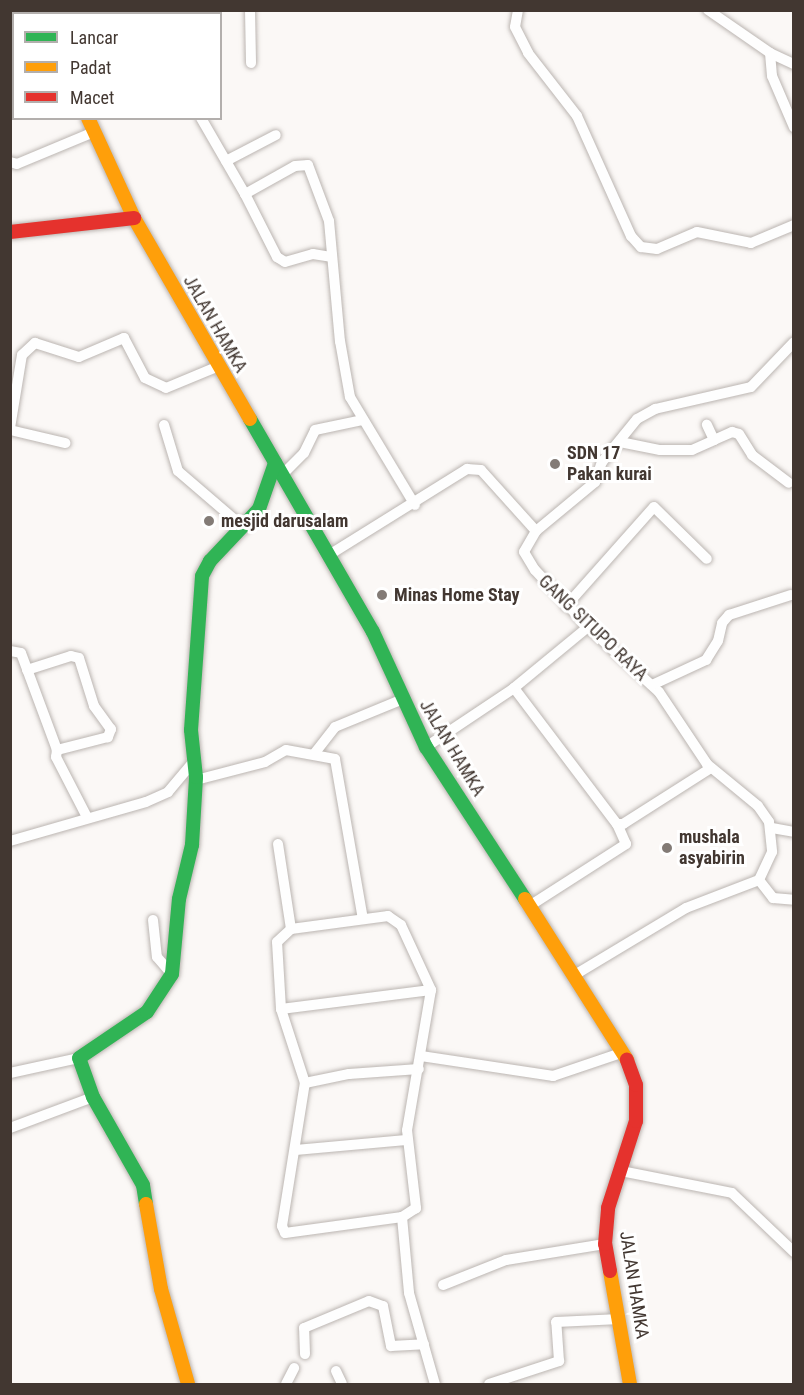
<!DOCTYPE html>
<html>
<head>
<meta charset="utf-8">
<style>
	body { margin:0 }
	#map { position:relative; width:804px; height:1395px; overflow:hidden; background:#fbf8f6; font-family:"Roboto Condensed",sans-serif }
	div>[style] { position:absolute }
	.roads { filter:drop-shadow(0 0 2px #bbb5b1) drop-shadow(0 0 2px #bbb5b1) }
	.street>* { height:10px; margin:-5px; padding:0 5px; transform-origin:5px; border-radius:5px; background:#fefefe }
	.fast>* { height:14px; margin:-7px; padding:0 7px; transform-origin:7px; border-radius:7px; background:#30b455 }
	.slow>* { height:14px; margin:-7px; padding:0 7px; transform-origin:7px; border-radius:7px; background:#ff9f0a }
	.jam>* { height:14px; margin:-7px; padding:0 7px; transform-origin:7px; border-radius:7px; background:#e5322d }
	.dots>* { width:16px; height:16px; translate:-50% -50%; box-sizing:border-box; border:3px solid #fff; border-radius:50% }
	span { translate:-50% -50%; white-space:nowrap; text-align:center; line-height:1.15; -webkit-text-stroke:6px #fff; paint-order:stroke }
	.street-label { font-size:18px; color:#423731 }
	.poi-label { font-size:18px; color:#423731; font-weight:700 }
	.left { translate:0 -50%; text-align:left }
	.frame { position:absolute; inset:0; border:12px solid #423731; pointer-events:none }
	.legend { position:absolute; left:12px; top:12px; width:210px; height:108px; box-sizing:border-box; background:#fff; border:2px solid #b3afad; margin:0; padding:8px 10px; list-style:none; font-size:18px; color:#423731 }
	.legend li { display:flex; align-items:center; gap:12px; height:30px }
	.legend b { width:30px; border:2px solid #b3afad }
</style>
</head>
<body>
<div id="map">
	<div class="roads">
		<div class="street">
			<i style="left:167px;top:10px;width:4px;rotate:90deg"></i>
			<i style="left:250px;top:10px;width:53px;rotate:88.9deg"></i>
			<i style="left:518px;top:10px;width:17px;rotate:100deg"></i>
			<i style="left:515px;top:27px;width:29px;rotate:63deg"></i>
			<i style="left:528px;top:53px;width:80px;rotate:52.1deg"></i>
			<i style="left:577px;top:116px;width:132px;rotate:65.8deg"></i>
			<i style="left:631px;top:236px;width:15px;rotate:48deg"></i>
			<i style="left:641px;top:247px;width:16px;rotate:7deg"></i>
			<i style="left:657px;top:249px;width:43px;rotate:-23deg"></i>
			<i style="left:697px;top:232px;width:55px;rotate:11.5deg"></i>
			<i style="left:751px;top:243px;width:47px;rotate:-22.7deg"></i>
			<i style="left:708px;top:10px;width:75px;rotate:34.7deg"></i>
			<i style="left:770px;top:53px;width:26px;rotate:25deg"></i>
			<i style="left:770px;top:53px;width:23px;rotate:85deg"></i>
			<i style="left:772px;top:76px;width:56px;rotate:66.7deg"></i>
			<i style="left:201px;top:118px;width:88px;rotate:59.9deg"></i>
			<i style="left:245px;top:194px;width:57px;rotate:-29.2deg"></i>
			<i style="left:295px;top:166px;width:13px;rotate:-4deg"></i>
			<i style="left:308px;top:165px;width:60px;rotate:69.4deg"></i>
			<i style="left:329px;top:221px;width:121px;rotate:84.8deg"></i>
			<i style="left:340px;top:341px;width:57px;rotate:79.9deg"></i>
			<i style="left:350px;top:397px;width:126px;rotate:59deg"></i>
			<i style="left:226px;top:161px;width:56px;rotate:-27.5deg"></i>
			<i style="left:10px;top:162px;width:7px;rotate:16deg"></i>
			<i style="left:17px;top:164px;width:83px;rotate:-22.6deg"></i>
			<i style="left:245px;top:194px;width:71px;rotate:63.1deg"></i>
			<i style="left:277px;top:257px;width:9px;rotate:32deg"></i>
			<i style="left:285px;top:262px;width:29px;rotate:-16deg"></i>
			<i style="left:313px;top:254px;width:18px;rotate:9deg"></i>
			<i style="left:164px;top:425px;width:48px;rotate:73.1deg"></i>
			<i style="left:178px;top:471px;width:86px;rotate:40.7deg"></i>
			<i style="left:10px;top:428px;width:74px;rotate:-80.7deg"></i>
			<i style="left:22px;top:355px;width:18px;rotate:-43deg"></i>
			<i style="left:35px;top:343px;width:46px;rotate:17.7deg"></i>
			<i style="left:79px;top:357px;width:49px;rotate:-22.9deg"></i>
			<i style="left:124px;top:338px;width:45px;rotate:62.3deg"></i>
			<i style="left:145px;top:378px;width:23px;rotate:25deg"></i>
			<i style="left:166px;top:388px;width:57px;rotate:-22.5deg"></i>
			<i style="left:10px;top:430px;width:57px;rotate:13.3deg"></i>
			<i style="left:714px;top:440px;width:20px;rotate:-24deg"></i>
			<i style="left:732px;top:432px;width:7px;rotate:16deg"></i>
			<i style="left:739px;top:434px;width:25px;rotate:58deg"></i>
			<i style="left:752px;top:455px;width:46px;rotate:37.1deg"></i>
			<i style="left:620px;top:442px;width:41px;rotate:11.3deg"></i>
			<i style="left:660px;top:450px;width:32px"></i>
			<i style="left:692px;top:450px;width:24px;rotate:-24deg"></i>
			<i style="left:714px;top:440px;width:17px;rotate:-115deg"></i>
			<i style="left:282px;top:475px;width:31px;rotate:-45deg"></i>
			<i style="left:304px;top:453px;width:25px;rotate:-64deg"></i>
			<i style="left:315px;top:430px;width:48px;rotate:-12deg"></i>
			<i style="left:536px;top:531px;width:77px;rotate:-39.7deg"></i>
			<i style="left:595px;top:482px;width:21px;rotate:-71deg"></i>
			<i style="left:602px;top:462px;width:55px;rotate:-50.9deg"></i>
			<i style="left:637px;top:419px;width:21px;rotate:-29deg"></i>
			<i style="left:655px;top:409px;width:98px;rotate:-12.9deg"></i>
			<i style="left:751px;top:387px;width:62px;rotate:-46.3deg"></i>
			<i style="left:329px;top:555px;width:163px;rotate:-31.9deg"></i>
			<i style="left:467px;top:469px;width:14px;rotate:4deg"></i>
			<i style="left:481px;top:470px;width:82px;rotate:48deg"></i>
			<i style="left:536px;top:531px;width:24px;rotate:120deg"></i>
			<i style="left:524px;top:552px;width:21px;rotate:59deg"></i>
			<i style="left:535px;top:570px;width:78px;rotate:47.1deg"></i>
			<i style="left:588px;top:627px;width:96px;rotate:42.5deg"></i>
			<i style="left:659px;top:692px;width:87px;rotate:56.3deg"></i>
			<i style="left:707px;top:764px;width:66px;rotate:39.5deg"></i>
			<i style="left:758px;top:806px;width:19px;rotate:55deg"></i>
			<i style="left:769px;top:822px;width:30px;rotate:84deg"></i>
			<i style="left:772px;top:852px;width:31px;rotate:115deg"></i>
			<i style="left:759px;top:880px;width:78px;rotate:159deg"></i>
			<i style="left:686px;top:908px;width:128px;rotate:149deg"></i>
			<i style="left:566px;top:606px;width:132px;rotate:-48.4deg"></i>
			<i style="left:654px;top:507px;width:74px;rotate:44.5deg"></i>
			<i style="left:10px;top:651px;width:11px;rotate:10deg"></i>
			<i style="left:21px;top:653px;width:103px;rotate:69.6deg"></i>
			<i style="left:57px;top:750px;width:7px;rotate:98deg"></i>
			<i style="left:56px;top:757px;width:68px;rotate:62.7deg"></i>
			<i style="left:27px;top:670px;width:46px;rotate:-17.7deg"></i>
			<i style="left:71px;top:656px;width:8px;rotate:14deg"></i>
			<i style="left:79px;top:658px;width:50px;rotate:72.6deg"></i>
			<i style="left:94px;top:706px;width:29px;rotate:54deg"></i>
			<i style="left:111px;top:729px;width:9px;rotate:111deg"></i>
			<i style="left:108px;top:737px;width:53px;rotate:165.7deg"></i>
			<i style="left:652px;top:685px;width:60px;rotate:-24.8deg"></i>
			<i style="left:706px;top:660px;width:22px;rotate:-58deg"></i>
			<i style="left:718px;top:641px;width:18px;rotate:-77deg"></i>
			<i style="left:722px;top:623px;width:11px;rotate:-49deg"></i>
			<i style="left:729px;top:615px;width:65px;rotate:-17.9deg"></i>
			<i style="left:514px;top:688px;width:171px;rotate:52.9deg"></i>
			<i style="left:617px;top:824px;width:6px"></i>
			<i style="left:623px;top:824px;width:104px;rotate:-32.5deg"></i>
			<i style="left:426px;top:747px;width:106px;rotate:-33.8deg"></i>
			<i style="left:514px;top:688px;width:96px;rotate:-39.5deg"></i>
			<i style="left:314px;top:754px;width:34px;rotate:-52deg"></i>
			<i style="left:335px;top:727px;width:74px;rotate:-22.4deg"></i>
			<i style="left:196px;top:780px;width:71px;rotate:-14.6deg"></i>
			<i style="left:265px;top:762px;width:24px;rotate:-30deg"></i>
			<i style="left:286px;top:750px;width:50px;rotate:10.4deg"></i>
			<i style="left:335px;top:759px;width:162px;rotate:80.1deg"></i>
			<i style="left:772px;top:828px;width:22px;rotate:10deg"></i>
			<i style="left:10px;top:841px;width:141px;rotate:-16deg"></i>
			<i style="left:146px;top:802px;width:24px;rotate:-24deg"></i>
			<i style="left:168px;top:792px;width:40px;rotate:-50deg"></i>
			<i style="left:278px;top:844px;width:86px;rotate:81.3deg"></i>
			<i style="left:759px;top:880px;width:23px;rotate:52deg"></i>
			<i style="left:773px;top:898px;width:21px;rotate:5deg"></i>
			<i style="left:531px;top:905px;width:113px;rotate:-32.7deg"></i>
			<i style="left:626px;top:844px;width:22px;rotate:-114deg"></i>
			<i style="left:388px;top:916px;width:16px;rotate:35deg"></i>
			<i style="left:401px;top:925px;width:72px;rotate:65.2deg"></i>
			<i style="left:431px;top:990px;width:142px;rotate:99.7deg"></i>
			<i style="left:407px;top:1130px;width:79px;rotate:83.4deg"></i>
			<i style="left:416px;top:1208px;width:17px;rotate:147deg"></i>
			<i style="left:402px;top:1217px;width:118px;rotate:172.2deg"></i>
			<i style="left:285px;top:1233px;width:8px;rotate:-113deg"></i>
			<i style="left:282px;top:1226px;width:145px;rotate:-80.9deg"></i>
			<i style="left:305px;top:1083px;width:78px;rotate:-108deg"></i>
			<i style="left:281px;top:1009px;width:67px;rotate:-93.4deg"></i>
			<i style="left:277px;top:942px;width:19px;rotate:-43deg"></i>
			<i style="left:291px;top:929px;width:98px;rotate:-7.6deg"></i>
			<i style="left:153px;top:920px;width:37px;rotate:84deg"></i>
			<i style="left:157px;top:957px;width:23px;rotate:49deg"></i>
			<i style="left:281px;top:1009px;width:151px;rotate:-7.2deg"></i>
			<i style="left:421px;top:1056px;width:134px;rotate:8.6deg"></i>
			<i style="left:553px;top:1076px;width:75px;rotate:-18.7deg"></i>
			<i style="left:10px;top:1073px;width:71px;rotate:-12.3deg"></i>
			<i style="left:305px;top:1083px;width:45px;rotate:-11.6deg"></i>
			<i style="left:349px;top:1074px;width:70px;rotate:-4.1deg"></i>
			<i style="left:10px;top:1128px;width:89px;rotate:-20.5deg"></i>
			<i style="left:295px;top:1150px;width:112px;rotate:-5.1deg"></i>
			<i style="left:621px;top:1171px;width:113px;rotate:11.2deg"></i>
			<i style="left:732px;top:1193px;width:86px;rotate:43.6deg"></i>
			<i style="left:402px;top:1217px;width:76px;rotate:84.7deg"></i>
			<i style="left:409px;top:1293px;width:95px;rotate:74.1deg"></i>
			<i style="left:443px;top:1285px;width:68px;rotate:-21.6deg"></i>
			<i style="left:506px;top:1260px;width:100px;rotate:-9.2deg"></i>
			<i style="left:305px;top:1354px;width:26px;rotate:-92deg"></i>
			<i style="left:304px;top:1328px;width:70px;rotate:-22.6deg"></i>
			<i style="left:369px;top:1301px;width:15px;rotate:20deg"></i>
			<i style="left:383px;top:1306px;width:41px;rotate:78.7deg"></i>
			<i style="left:391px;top:1346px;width:33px;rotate:-3deg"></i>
			<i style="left:336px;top:1371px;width:14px;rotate:65deg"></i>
			<i style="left:286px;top:1384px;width:18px;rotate:-63deg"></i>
			<i style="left:489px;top:1384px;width:74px;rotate:-18.2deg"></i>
			<i style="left:559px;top:1361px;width:39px;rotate:-94deg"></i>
			<i style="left:556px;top:1322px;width:64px;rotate:-2.7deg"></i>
		</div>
		<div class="fast">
			<i style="left:38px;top:10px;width:4px;rotate:76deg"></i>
			<i style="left:250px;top:419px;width:246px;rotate:60deg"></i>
			<i style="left:373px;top:632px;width:127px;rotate:65.3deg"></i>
			<i style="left:426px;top:747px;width:181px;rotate:56.9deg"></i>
			<i style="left:146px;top:1204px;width:19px;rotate:-99deg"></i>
			<i style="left:143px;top:1185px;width:101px;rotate:-119.6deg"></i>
			<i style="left:93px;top:1097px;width:41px;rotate:-109.7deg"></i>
			<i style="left:79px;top:1058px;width:82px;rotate:-34.1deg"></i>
			<i style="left:147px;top:1012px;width:45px;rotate:-56.7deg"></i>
			<i style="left:172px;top:974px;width:75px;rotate:-84.7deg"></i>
			<i style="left:179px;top:899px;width:56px;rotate:-76.5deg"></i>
			<i style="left:192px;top:845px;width:68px;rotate:-86.6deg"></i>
			<i style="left:196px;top:777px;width:47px;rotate:-96.1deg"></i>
			<i style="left:191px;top:730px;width:154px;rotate:-85.9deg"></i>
			<i style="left:202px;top:576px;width:17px;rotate:-62deg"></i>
			<i style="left:210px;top:561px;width:71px;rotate:-46.7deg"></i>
			<i style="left:259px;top:509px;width:49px;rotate:-70.8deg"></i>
		</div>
		<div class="slow">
			<i style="left:88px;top:118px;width:110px;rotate:65.3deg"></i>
			<i style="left:134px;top:218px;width:232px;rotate:60deg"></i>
			<i style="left:525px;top:899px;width:191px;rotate:57.6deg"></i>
			<i style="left:146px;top:1204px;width:86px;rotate:80deg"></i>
			<i style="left:161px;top:1289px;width:99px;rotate:74.1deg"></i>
			<i style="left:610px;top:1271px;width:115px;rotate:80deg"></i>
		</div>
		<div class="jam">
			<i style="left:10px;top:232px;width:125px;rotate:-6.4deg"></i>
			<i style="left:610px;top:1271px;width:27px;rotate:-100deg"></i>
			<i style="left:605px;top:1244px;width:36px;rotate:-85deg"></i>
			<i style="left:608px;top:1208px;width:91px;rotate:-72.2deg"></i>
			<i style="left:636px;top:1121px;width:36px;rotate:-90deg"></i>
			<i style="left:636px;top:1085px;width:27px;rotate:-110deg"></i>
		</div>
	</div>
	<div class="dots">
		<i style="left:555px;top:464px;background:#837b76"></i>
		<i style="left:209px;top:521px;background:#837b76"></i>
		<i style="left:382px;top:595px;background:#837b76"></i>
		<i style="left:667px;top:848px;background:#837b76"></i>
	</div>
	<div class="street-label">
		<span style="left:215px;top:324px;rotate:60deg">JALAN HAMKA</span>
		<span style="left:593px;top:628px;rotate:44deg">GANG SITUPO RAYA</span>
		<span style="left:452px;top:748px;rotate:59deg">JALAN HAMKA</span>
		<span style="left:634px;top:1285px;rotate:81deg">JALAN HAMKA</span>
	</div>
	<div class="poi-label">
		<span class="left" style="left:567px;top:464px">SDN 17<br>Pakan kurai</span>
		<span class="left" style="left:221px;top:521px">mesjid darusalam</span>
		<span class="left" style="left:394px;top:595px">Minas Home Stay</span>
		<span class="left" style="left:679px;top:848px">mushala<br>asyabirin</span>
	</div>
	<div class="frame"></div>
	<ul class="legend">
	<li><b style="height:8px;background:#30b455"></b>Lancar</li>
	<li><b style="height:8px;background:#ff9f0a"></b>Padat</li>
	<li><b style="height:8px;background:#e5322d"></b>Macet</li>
	</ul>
</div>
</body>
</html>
